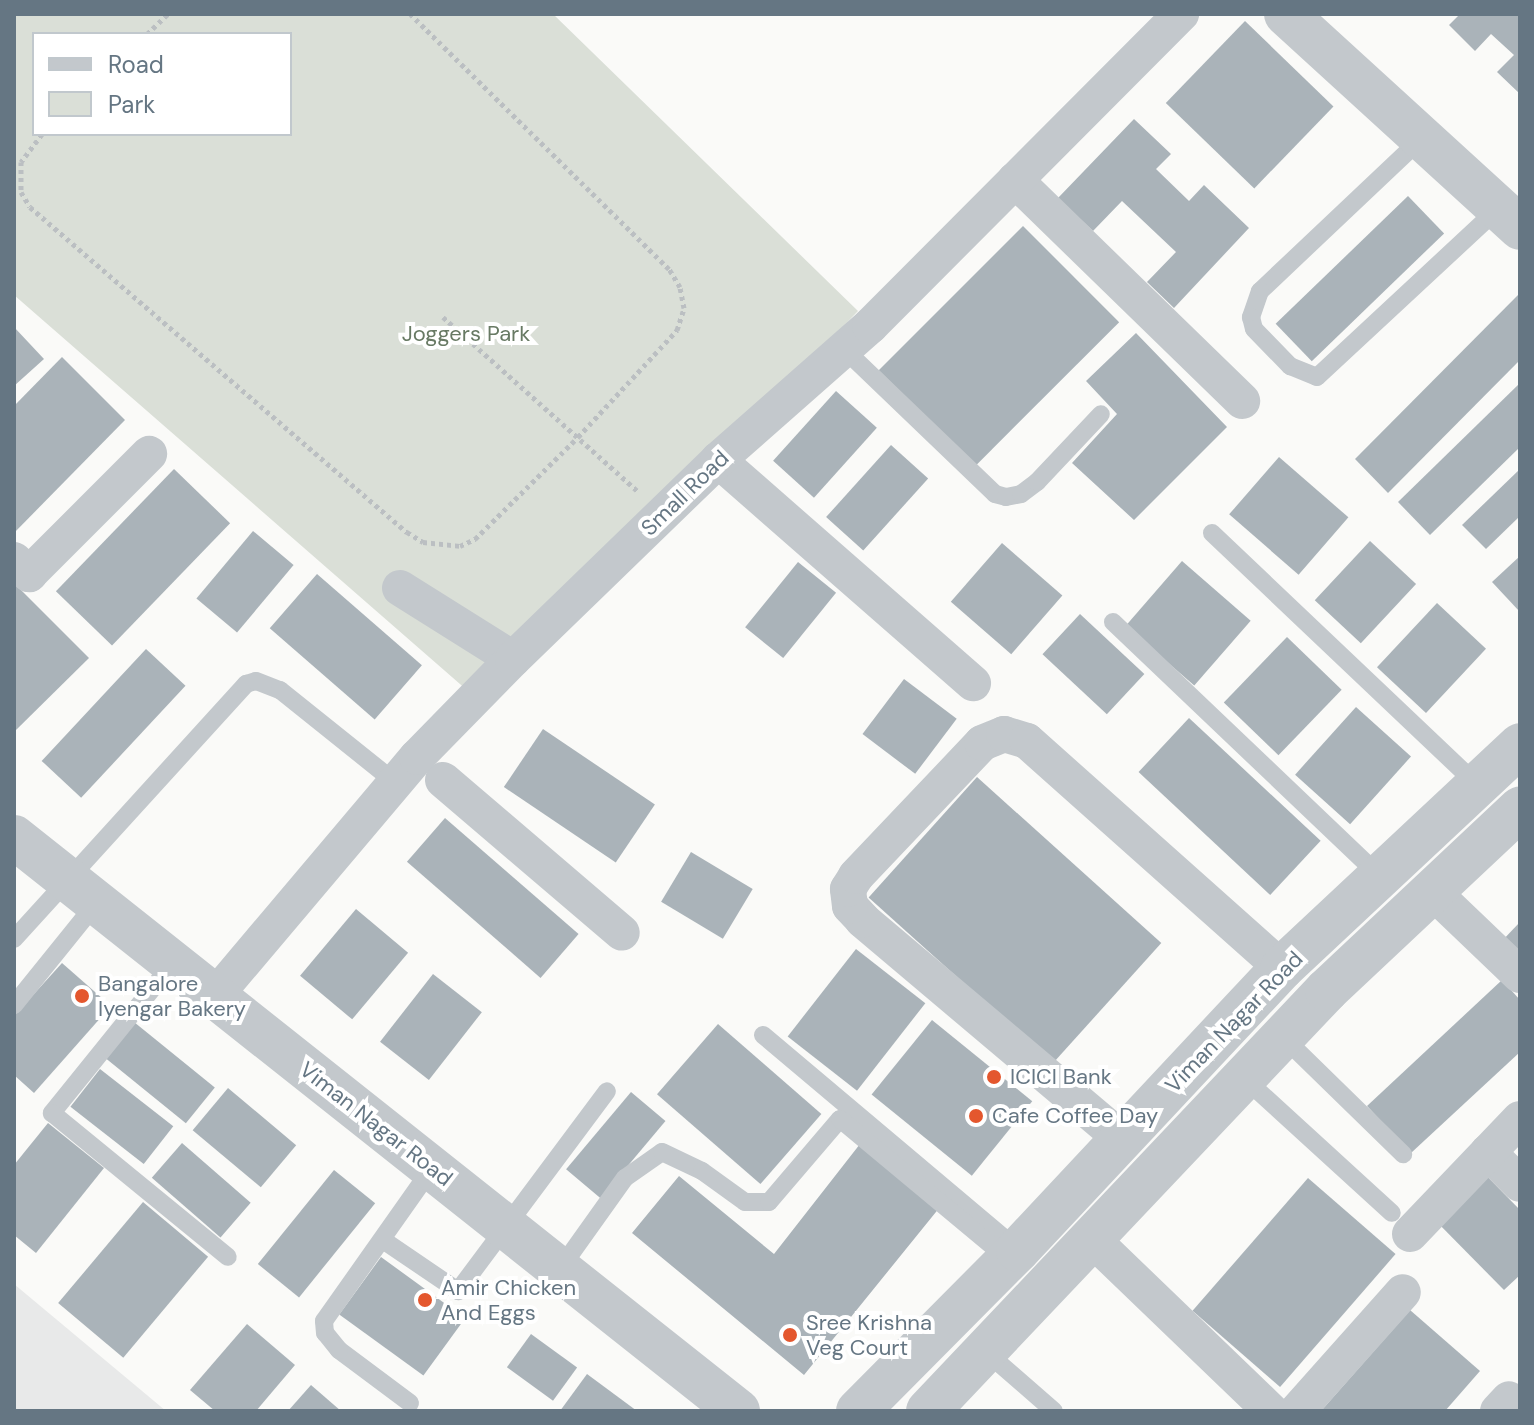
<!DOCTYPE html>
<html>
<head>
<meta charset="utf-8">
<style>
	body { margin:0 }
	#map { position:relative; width:1534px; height:1425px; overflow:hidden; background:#fafaf8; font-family:"DM Sans",sans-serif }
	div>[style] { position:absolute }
	.built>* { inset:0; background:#e8e9e9 }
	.green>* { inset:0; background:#dadfd7 }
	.building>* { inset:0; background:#aab3b9; transform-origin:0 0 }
	.path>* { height:5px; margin-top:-2.5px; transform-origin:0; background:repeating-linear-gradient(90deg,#bbbfc2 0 4px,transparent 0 8px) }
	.service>* { height:18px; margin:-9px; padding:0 9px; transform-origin:9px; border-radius:9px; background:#c3c8cc }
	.minor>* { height:36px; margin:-18px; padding:0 18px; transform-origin:18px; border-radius:18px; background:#c3c8cc }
	.tertiary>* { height:44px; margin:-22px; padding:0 22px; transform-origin:22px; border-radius:22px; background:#c3c8cc }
	.dots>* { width:22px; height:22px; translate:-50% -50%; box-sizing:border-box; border:4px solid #fff; border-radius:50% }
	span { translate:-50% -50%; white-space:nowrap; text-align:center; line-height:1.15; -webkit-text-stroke:8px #fff; paint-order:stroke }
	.park-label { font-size:22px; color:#687a64 }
	.street-label { font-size:22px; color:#657683 }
	.poi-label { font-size:22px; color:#657683 }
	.left { translate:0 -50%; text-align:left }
	.frame { position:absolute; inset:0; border:16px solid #657683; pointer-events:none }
	.legend { position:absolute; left:32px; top:32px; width:260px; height:104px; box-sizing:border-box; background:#fff; border:2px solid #c1c8cd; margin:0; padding:10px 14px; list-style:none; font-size:24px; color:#657683 }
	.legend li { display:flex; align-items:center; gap:16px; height:40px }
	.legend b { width:40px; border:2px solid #c1c8cd }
</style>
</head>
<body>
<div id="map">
	<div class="built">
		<i style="clip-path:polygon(14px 1284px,166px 1411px,14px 1411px)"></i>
	</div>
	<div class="green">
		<i style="clip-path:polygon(evenodd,14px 14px,553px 14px,858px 311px,664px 513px,476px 698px,14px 295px,14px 14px,34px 34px,290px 34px,290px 134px,34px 134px,34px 34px)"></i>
	</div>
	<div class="building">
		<i style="clip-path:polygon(1460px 14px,1520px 14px,1520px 94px,1497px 72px,1514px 55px,1491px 34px,1475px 51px,1449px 25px)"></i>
		<i style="left:1245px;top:21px;width:123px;height:114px;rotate:44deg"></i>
		<i style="clip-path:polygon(1134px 119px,1171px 154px,1156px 169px,1189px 201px,1204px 185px,1249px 228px,1174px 308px,1147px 282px,1176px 252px,1122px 201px,1093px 231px,1058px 198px)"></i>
		<i style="left:1408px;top:196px;width:52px;height:184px;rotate:46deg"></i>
		<i style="left:1023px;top:226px;width:136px;height:204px;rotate:45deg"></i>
		<i style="clip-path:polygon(1520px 293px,1520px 360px,1388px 493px,1355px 459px)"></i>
		<i style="clip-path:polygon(14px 327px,44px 359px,14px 386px)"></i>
		<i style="clip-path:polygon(1136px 333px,1227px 427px,1134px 520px,1072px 463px,1117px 414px,1086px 381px)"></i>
		<i style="clip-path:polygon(62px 357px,125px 420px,14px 533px,14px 406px)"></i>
		<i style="clip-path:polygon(1520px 383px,1520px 447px,1430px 535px,1398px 502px)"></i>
		<i style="left:836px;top:391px;width:55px;height:94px;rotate:42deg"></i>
		<i style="left:891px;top:445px;width:50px;height:97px;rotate:42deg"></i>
		<i style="left:1279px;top:457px;width:92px;height:76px;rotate:41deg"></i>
		<i style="left:174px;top:469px;width:78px;height:170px;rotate:44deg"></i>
		<i style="clip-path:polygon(1520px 469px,1520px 516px,1486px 549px,1462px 525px)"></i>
		<i style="left:253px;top:531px;width:53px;height:88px;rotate:40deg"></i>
		<i style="left:1370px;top:541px;width:63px;height:81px;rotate:43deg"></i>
		<i style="left:1002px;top:543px;width:80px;height:78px;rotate:41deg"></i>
		<i style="clip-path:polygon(1520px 556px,1520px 612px,1492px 582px)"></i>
		<i style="left:1182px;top:561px;width:91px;height:86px;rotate:41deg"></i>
		<i style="left:798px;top:562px;width:49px;height:84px;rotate:39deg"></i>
		<i style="left:317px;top:574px;width:139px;height:72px;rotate:41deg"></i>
		<i style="clip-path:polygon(14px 583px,89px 658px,14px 732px)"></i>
		<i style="left:1437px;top:603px;width:67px;height:88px;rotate:43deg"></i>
		<i style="left:1080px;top:614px;width:88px;height:55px;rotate:43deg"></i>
		<i style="left:1287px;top:637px;width:76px;height:91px;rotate:44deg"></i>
		<i style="left:146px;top:649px;width:54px;height:153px;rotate:43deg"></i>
		<i style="left:904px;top:679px;width:66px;height:69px;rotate:37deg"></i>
		<i style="left:1356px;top:707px;width:74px;height:91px;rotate:42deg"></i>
		<i style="left:1189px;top:718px;width:180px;height:74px;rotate:43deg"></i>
		<i style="left:543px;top:729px;width:135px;height:70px;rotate:34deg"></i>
		<i style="left:977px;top:777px;width:248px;height:162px;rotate:42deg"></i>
		<i style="left:445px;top:818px;width:177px;height:58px;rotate:41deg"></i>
		<i style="left:691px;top:852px;width:72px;height:58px;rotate:31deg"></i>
		<i style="left:356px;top:909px;width:68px;height:87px;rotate:40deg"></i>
		<i style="clip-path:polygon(1520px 922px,1520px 961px,1500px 943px)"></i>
		<i style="left:856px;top:949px;width:88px;height:111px;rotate:38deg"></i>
		<i style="clip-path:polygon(62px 963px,111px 1006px,34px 1093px,14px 1075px,14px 1016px)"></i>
		<i style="left:433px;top:974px;width:62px;height:86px;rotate:38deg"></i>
		<i style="clip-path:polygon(1502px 980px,1520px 1000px,1520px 1052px,1411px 1153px,1367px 1106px)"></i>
		<i style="left:932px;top:1020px;width:129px;height:96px;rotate:39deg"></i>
		<i style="left:134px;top:1022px;width:104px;height:46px;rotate:39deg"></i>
		<i style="left:718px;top:1024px;width:137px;height:93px;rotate:41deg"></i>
		<i style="left:100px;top:1069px;width:93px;height:48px;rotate:38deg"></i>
		<i style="left:228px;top:1088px;width:89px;height:55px;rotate:40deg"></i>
		<i style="left:631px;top:1092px;width:45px;height:101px;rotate:40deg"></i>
		<i style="clip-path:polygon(48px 1123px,104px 1168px,36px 1253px,14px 1235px,14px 1165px)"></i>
		<i style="left:182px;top:1143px;width:91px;height:46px;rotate:41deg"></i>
		<i style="clip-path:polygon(860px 1144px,940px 1207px,804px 1375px,632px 1233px,679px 1176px,774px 1254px)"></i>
		<i style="clip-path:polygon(1479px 1168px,1520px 1210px,1520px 1275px,1504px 1290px,1431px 1216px)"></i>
		<i style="left:334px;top:1170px;width:53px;height:121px;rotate:39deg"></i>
		<i style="left:1308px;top:1178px;width:116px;height:176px;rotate:41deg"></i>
		<i style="left:143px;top:1202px;width:85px;height:132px;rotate:40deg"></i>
		<i style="left:381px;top:1257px;width:104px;height:71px;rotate:36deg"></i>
		<i style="clip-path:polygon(1410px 1310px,1480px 1371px,1445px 1411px,1321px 1411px)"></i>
		<i style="clip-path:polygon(247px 1324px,295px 1365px,256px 1411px,215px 1411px,190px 1390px)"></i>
		<i style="left:531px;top:1334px;width:57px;height:41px;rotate:36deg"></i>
		<i style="clip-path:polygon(587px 1374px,637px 1411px,560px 1411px)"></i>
		<i style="clip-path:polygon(311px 1385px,341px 1411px,288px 1411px)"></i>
	</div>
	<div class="path">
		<i style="left:147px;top:34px;width:29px;rotate:-44deg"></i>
		<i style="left:42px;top:134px;width:35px;rotate:127deg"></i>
		<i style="left:21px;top:162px;width:30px;rotate:90deg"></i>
		<i style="left:21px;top:192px;width:17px;rotate:59deg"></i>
		<i style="left:30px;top:207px;width:498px;rotate:40.8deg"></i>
		<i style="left:407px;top:532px;width:19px;rotate:32deg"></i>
		<i style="left:423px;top:542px;width:37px;rotate:6deg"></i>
		<i style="left:460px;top:546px;width:17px;rotate:-25deg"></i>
		<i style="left:475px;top:539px;width:145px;rotate:-44.7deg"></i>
		<i style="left:578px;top:437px;width:146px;rotate:-47.2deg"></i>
		<i style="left:677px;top:330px;width:23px;rotate:-72deg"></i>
		<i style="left:684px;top:308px;width:21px;rotate:-101deg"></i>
		<i style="left:680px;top:287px;width:21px;rotate:-121deg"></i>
		<i style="left:669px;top:269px;width:363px;rotate:-135.4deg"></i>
		<i style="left:443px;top:317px;width:263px;rotate:41.8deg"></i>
	</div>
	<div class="service">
		<i style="left:1422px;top:138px;width:223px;rotate:136.6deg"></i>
		<i style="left:1260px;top:291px;width:28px;rotate:109deg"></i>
		<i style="left:1251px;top:317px;width:12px;rotate:76deg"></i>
		<i style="left:1254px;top:329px;width:52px;rotate:45.8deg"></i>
		<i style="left:1290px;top:366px;width:29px;rotate:22deg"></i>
		<i style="left:1317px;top:377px;width:248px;rotate:-42.9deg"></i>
		<i style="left:844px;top:349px;width:209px;rotate:43.8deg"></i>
		<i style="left:995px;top:494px;width:11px;rotate:15deg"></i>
		<i style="left:1006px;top:497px;width:15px;rotate:-11deg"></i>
		<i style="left:1021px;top:494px;width:20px;rotate:-37deg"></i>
		<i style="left:1037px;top:482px;width:93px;rotate:-46.7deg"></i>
		<i style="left:1212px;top:533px;width:368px;rotate:43.5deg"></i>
		<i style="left:1113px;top:622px;width:370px;rotate:43.6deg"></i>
		<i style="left:14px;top:939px;width:345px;rotate:-47.7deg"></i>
		<i style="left:246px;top:684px;width:10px;rotate:-17deg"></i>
		<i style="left:256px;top:681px;width:26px;rotate:21deg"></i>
		<i style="left:280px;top:690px;width:147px;rotate:38.7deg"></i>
		<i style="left:173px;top:963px;width:193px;rotate:128.9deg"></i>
		<i style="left:52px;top:1113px;width:227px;rotate:39.3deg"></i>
		<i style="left:14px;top:1005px;width:132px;rotate:-51.1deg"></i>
		<i style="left:763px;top:1035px;width:334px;rotate:40.1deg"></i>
		<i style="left:1283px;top:1037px;width:168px;rotate:44.3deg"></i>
		<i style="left:1244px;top:1078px;width:200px;rotate:42.4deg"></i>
		<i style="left:383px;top:1240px;width:91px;rotate:34.2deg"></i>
		<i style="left:458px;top:1291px;width:249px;rotate:-53.3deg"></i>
		<i style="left:560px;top:1269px;width:112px;rotate:-54.5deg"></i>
		<i style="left:625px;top:1178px;width:45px;rotate:-35.1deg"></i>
		<i style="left:662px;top:1152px;width:44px;rotate:25.4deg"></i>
		<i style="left:702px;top:1171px;width:53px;rotate:35.8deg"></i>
		<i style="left:745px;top:1202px;width:24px"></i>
		<i style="left:769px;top:1202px;width:109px;rotate:-49.5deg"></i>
		<i style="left:840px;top:1119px;width:220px;rotate:39.8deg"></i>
		<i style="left:985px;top:1351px;width:91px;rotate:41deg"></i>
		<i style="left:410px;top:1403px;width:89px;rotate:-143.3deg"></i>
		<i style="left:339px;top:1350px;width:22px;rotate:-129deg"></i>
		<i style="left:325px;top:1333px;width:12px;rotate:-95deg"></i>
		<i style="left:324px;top:1321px;width:187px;rotate:-54.8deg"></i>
	</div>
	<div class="minor">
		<i style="left:1015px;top:180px;width:317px;rotate:44.2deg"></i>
		<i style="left:718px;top:460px;width:339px;rotate:41.2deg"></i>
		<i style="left:14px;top:560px;width:21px;rotate:43deg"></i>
		<i style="left:29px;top:574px;width:170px;rotate:-45deg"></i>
		<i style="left:400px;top:588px;width:133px;rotate:32.1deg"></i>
		<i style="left:443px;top:780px;width:235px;rotate:40.5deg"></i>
		<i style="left:1433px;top:892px;width:120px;rotate:43.7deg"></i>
		<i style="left:215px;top:996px;width:313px;rotate:-49.8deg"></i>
		<i style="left:417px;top:757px;width:137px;rotate:-45.6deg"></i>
		<i style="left:513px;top:659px;width:286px;rotate:-44.1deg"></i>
		<i style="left:718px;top:460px;width:203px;rotate:-41.4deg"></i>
		<i style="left:870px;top:326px;width:441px;rotate:-45.1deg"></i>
		<i style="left:1123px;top:1140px;width:341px;rotate:-139.8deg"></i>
		<i style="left:863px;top:920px;width:19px;rotate:-133deg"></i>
		<i style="left:850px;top:906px;width:17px;rotate:-97deg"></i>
		<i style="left:848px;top:889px;width:15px;rotate:-58deg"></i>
		<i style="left:856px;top:876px;width:183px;rotate:-46.5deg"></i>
		<i style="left:982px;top:743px;width:24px;rotate:-22deg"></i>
		<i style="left:1004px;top:734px;width:24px;rotate:17deg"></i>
		<i style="left:1027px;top:741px;width:341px;rotate:41.7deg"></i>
		<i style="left:1488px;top:1152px;width:45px;rotate:45deg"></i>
		<i style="left:1410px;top:1234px;width:159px;rotate:-46.3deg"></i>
		<i style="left:1091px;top:1238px;width:250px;rotate:43.9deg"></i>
		<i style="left:1297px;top:1411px;width:159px;rotate:-48.3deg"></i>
		<i style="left:1498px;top:1411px;width:16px;rotate:-47deg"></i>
	</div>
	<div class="tertiary">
		<i style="left:1286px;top:14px;width:317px;rotate:42.4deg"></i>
		<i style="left:14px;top:837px;width:924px;rotate:38.41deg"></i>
		<i style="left:858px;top:1411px;width:227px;rotate:-45.2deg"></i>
		<i style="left:1018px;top:1250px;width:386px;rotate:-46.9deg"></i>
		<i style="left:1282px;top:968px;width:326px;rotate:-43.1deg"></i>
		<i style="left:928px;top:1411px;width:580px;rotate:-46.54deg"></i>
		<i style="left:1327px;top:990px;width:265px;rotate:-43.2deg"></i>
	</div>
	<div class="dots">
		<i style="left:82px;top:996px;background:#e4572e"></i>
		<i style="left:994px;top:1077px;background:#e4572e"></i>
		<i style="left:976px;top:1116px;background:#e4572e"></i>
		<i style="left:425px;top:1300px;background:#e4572e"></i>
		<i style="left:790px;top:1335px;background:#e4572e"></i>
	</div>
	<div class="park-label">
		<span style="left:466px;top:334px">Joggers Park</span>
	</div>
	<div class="street-label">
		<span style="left:685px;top:493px;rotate:-44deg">Small Road</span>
		<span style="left:1234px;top:1022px;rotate:-46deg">Viman Nagar Road</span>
		<span style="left:376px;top:1124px;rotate:38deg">Viman Nagar Road</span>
	</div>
	<div class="poi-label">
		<span class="left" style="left:98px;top:996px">Bangalore<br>Iyengar Bakery</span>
		<span class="left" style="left:1010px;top:1077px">ICICI Bank</span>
		<span class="left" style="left:992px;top:1116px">Cafe Coffee Day</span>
		<span class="left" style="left:441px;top:1300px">Amir Chicken<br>And Eggs</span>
		<span class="left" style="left:806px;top:1335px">Sree Krishna<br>Veg Court</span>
	</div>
	<div class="frame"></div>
	<ul class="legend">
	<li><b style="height:10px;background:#c3c8cc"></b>Road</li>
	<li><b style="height:22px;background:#dadfd7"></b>Park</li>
	</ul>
</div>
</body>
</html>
